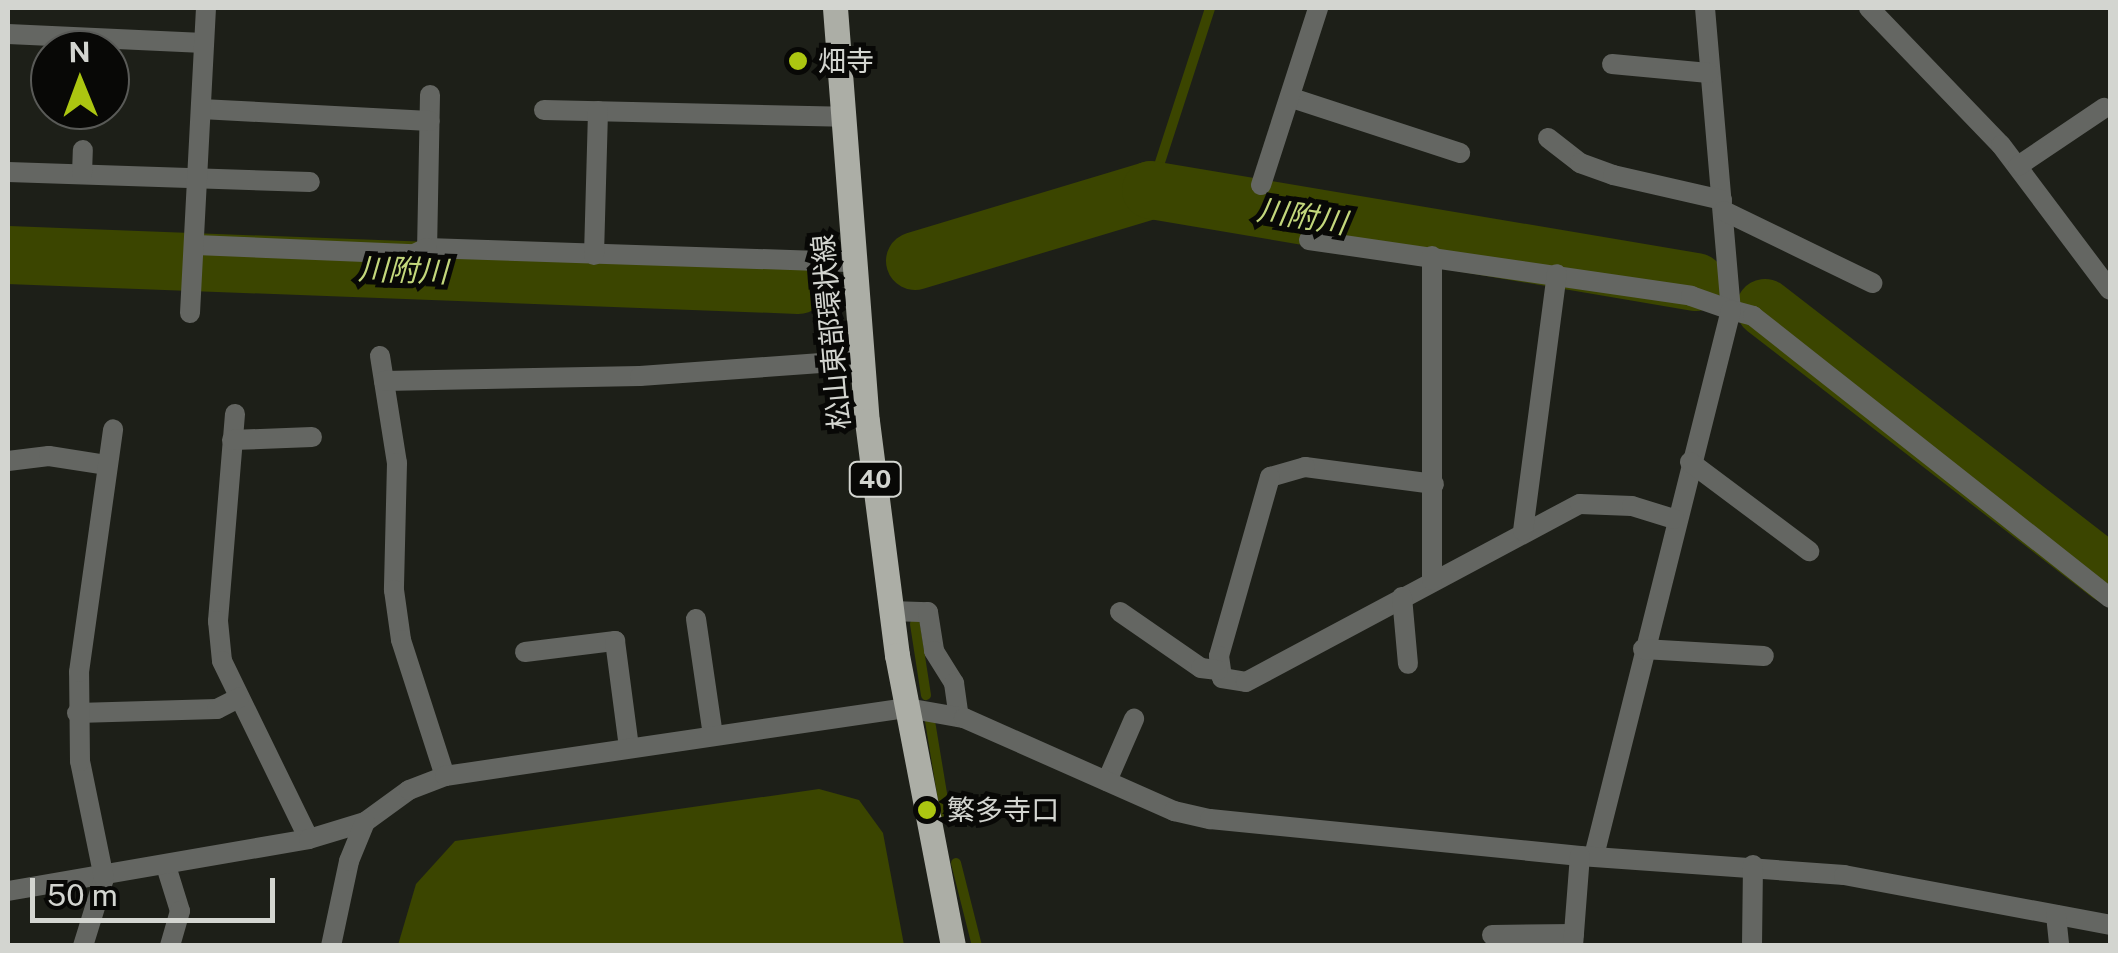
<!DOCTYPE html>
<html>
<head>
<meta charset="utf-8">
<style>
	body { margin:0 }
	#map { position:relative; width:2118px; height:953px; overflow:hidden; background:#1d1f18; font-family:"Public Sans","Noto Sans JP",sans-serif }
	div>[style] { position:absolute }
	.water>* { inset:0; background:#3b4500 }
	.stream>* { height:10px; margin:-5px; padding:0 5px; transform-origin:5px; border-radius:5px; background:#3b4500 }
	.river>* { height:58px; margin:-29px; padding:0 29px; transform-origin:29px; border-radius:29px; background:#3b4500 }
	.street>* { height:20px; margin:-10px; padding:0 10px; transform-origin:10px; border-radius:10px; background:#646662 }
	.primary>* { height:25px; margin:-12.5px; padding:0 12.5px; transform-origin:12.5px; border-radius:12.5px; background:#acaea6 }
	.dots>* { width:28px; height:28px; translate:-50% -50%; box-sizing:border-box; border:5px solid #080806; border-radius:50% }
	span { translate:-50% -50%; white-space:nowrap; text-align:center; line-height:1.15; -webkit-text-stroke:10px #080806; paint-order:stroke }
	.shield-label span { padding:2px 8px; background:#080806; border:2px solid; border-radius:8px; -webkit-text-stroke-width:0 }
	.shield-label { font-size:25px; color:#d3d5d0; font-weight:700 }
	.poi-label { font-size:28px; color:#d3d5d0 }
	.left { translate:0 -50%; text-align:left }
	.street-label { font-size:28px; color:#d3d5d0 }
	.water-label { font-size:30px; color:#c3d77c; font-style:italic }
	.frame { position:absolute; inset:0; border:10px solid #d3d5d0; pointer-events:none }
	.north { position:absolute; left:30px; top:30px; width:100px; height:100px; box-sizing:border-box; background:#080806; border:2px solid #595a57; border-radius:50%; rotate:359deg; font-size:28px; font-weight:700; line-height:40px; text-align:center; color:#d3d5d0 }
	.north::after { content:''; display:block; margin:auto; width:35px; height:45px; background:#acc611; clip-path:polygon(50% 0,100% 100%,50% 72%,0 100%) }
	.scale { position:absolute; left:30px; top:878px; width:245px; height:45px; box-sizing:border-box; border:5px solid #d3d5d0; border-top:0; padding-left:12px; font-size:30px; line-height:35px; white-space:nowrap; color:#d3d5d0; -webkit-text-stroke:8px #080806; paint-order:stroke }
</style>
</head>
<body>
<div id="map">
	<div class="water">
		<i style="clip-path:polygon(819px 789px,859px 800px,883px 833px,904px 945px,398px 945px,416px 884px,455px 841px)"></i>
	</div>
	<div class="stream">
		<i style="left:1151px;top:190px;width:191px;rotate:-72deg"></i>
		<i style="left:915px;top:624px;width:72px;rotate:81.2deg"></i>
		<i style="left:930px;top:721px;width:98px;rotate:80.6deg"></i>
		<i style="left:956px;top:863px;width:86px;rotate:75.8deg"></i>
	</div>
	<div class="river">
		<i style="left:8px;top:255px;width:791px;rotate:2.17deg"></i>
		<i style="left:915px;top:261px;width:246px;rotate:-16.7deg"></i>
		<i style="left:1151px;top:190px;width:553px;rotate:9.58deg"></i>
		<i style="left:1765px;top:308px;width:436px;rotate:37.7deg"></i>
	</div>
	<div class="street">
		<i style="left:1705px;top:8px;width:303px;rotate:85.1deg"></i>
		<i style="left:1731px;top:310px;width:23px;rotate:15deg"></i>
		<i style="left:1753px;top:316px;width:455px;rotate:38.3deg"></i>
		<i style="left:1869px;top:8px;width:190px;rotate:46.1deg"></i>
		<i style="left:2001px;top:145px;width:181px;rotate:53.1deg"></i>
		<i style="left:8px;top:34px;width:196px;rotate:2.6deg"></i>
		<i style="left:1612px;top:64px;width:97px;rotate:5.3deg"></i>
		<i style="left:430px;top:95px;width:153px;rotate:91.1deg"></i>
		<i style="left:427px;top:248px;width:428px;rotate:1.9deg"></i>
		<i style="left:1292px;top:98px;width:177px;rotate:18.1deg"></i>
		<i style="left:201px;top:109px;width:229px;rotate:3deg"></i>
		<i style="left:544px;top:110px;width:299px;rotate:1.3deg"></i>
		<i style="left:1548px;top:138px;width:41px;rotate:38deg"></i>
		<i style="left:1580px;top:163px;width:35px;rotate:20deg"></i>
		<i style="left:1613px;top:175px;width:112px;rotate:12.9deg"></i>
		<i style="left:2018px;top:166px;width:104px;rotate:-34deg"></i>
		<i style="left:8px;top:172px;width:302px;rotate:1.9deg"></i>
		<i style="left:82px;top:174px;width:24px;rotate:-88deg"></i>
		<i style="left:1261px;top:185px;width:186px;rotate:-72.1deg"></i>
		<i style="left:1724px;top:211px;width:165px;rotate:25.9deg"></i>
		<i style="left:1309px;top:240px;width:386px;rotate:8.3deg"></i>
		<i style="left:1691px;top:296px;width:42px;rotate:19.3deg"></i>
		<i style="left:1731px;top:310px;width:563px;rotate:104.09deg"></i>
		<i style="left:196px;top:245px;width:218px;rotate:2.4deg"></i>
		<i style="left:414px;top:254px;width:14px;rotate:-25deg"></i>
		<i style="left:594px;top:255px;width:144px;rotate:-88.4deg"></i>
		<i style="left:190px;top:313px;width:305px;rotate:-87deg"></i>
		<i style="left:380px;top:356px;width:108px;rotate:81deg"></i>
		<i style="left:397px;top:463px;width:127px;rotate:91.4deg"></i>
		<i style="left:394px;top:590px;width:50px;rotate:82deg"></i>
		<i style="left:401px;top:640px;width:143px;rotate:72.1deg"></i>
		<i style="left:384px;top:381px;width:256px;rotate:-1.1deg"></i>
		<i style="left:640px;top:376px;width:223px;rotate:-4.1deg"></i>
		<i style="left:235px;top:414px;width:208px;rotate:94.7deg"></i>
		<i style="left:218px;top:621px;width:40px;rotate:84.3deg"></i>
		<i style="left:222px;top:661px;width:198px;rotate:64deg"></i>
		<i style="left:232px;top:440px;width:80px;rotate:-2.1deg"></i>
		<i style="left:8px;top:461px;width:41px;rotate:-7deg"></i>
		<i style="left:49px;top:456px;width:59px;rotate:8.8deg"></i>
		<i style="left:1690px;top:462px;width:149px;rotate:36.8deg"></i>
		<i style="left:1434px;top:484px;width:130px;rotate:-172.5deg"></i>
		<i style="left:1305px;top:467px;width:36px;rotate:164deg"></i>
		<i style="left:1270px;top:477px;width:186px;rotate:105.9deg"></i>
		<i style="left:1219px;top:656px;width:22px;rotate:82deg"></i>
		<i style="left:1222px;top:678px;width:24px;rotate:9deg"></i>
		<i style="left:1246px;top:682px;width:378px;rotate:-28.1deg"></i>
		<i style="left:1580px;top:504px;width:52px;rotate:2.2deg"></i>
		<i style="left:1632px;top:506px;width:44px;rotate:17.2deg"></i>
		<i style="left:1523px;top:531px;width:259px;rotate:-82.5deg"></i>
		<i style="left:1432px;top:580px;width:324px;rotate:-90deg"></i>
		<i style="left:1402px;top:597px;width:67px;rotate:84.9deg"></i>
		<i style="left:891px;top:611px;width:37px;rotate:2deg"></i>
		<i style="left:928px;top:612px;width:39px;rotate:81deg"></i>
		<i style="left:934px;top:651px;width:38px;rotate:58deg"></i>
		<i style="left:954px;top:683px;width:34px;rotate:82deg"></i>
		<i style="left:1120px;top:612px;width:98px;rotate:34.7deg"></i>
		<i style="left:1201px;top:668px;width:17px;rotate:7deg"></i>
		<i style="left:696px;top:619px;width:117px;rotate:81.7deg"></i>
		<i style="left:1643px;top:649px;width:121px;rotate:3.3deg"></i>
		<i style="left:525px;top:652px;width:91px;rotate:-7deg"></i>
		<i style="left:615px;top:641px;width:108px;rotate:82.5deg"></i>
		<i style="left:77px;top:713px;width:140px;rotate:-1.6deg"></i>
		<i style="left:217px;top:709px;width:25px;rotate:-27deg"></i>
		<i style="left:1107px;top:781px;width:68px;rotate:-66.5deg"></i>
		<i style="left:166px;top:866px;width:47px;rotate:72.7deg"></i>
		<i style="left:180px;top:911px;width:36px;rotate:106deg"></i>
		<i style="left:8px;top:891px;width:305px;rotate:-9.8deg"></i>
		<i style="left:309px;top:839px;width:59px;rotate:-16.9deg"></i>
		<i style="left:365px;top:822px;width:54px;rotate:-36deg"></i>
		<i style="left:409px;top:790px;width:39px;rotate:-21deg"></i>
		<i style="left:445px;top:776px;width:467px;rotate:-8.4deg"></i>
		<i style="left:907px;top:708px;width:58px;rotate:10deg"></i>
		<i style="left:964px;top:718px;width:230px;rotate:23.9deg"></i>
		<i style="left:1174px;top:811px;width:37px;rotate:13deg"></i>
		<i style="left:1210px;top:819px;width:372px;rotate:5.7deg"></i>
		<i style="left:1580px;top:856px;width:265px;rotate:4.1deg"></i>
		<i style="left:1844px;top:875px;width:271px;rotate:10.6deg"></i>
		<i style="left:2056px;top:915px;width:31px;rotate:84deg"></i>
		<i style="left:1492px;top:935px;width:82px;rotate:-0.7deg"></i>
		<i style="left:83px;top:946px;width:71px;rotate:-72.8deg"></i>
		<i style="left:104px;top:878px;width:119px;rotate:-101.6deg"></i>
		<i style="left:80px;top:761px;width:89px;rotate:-90.6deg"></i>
		<i style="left:79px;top:672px;width:245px;rotate:-82deg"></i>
		<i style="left:331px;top:946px;width:87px;rotate:-78deg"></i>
		<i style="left:349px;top:861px;width:42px;rotate:-67.7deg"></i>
		<i style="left:1573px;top:946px;width:90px;rotate:-85.6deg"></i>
		<i style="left:1752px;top:946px;width:81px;rotate:-89.3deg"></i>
	</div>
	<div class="primary">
		<i style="left:835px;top:8px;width:414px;rotate:85.6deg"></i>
		<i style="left:867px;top:421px;width:236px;rotate:82.7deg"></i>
		<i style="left:897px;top:655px;width:296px;rotate:79.1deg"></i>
	</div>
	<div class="dots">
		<i style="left:798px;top:61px;background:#acc611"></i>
		<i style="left:927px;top:810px;background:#acc611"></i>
	</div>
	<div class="shield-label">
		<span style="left:875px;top:479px">40</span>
	</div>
	<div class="poi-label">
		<span class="left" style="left:818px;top:61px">畑寺</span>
		<span class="left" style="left:947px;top:810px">繁多寺口</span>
	</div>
	<div class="street-label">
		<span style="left:831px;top:332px;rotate:-95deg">松山東部環状線</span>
	</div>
	<div class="water-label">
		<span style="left:1302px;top:216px;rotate:9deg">川附川</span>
		<span style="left:403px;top:270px;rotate:2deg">川附川</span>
	</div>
	<div class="frame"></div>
	<div class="north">N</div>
	<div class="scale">50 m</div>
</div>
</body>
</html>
